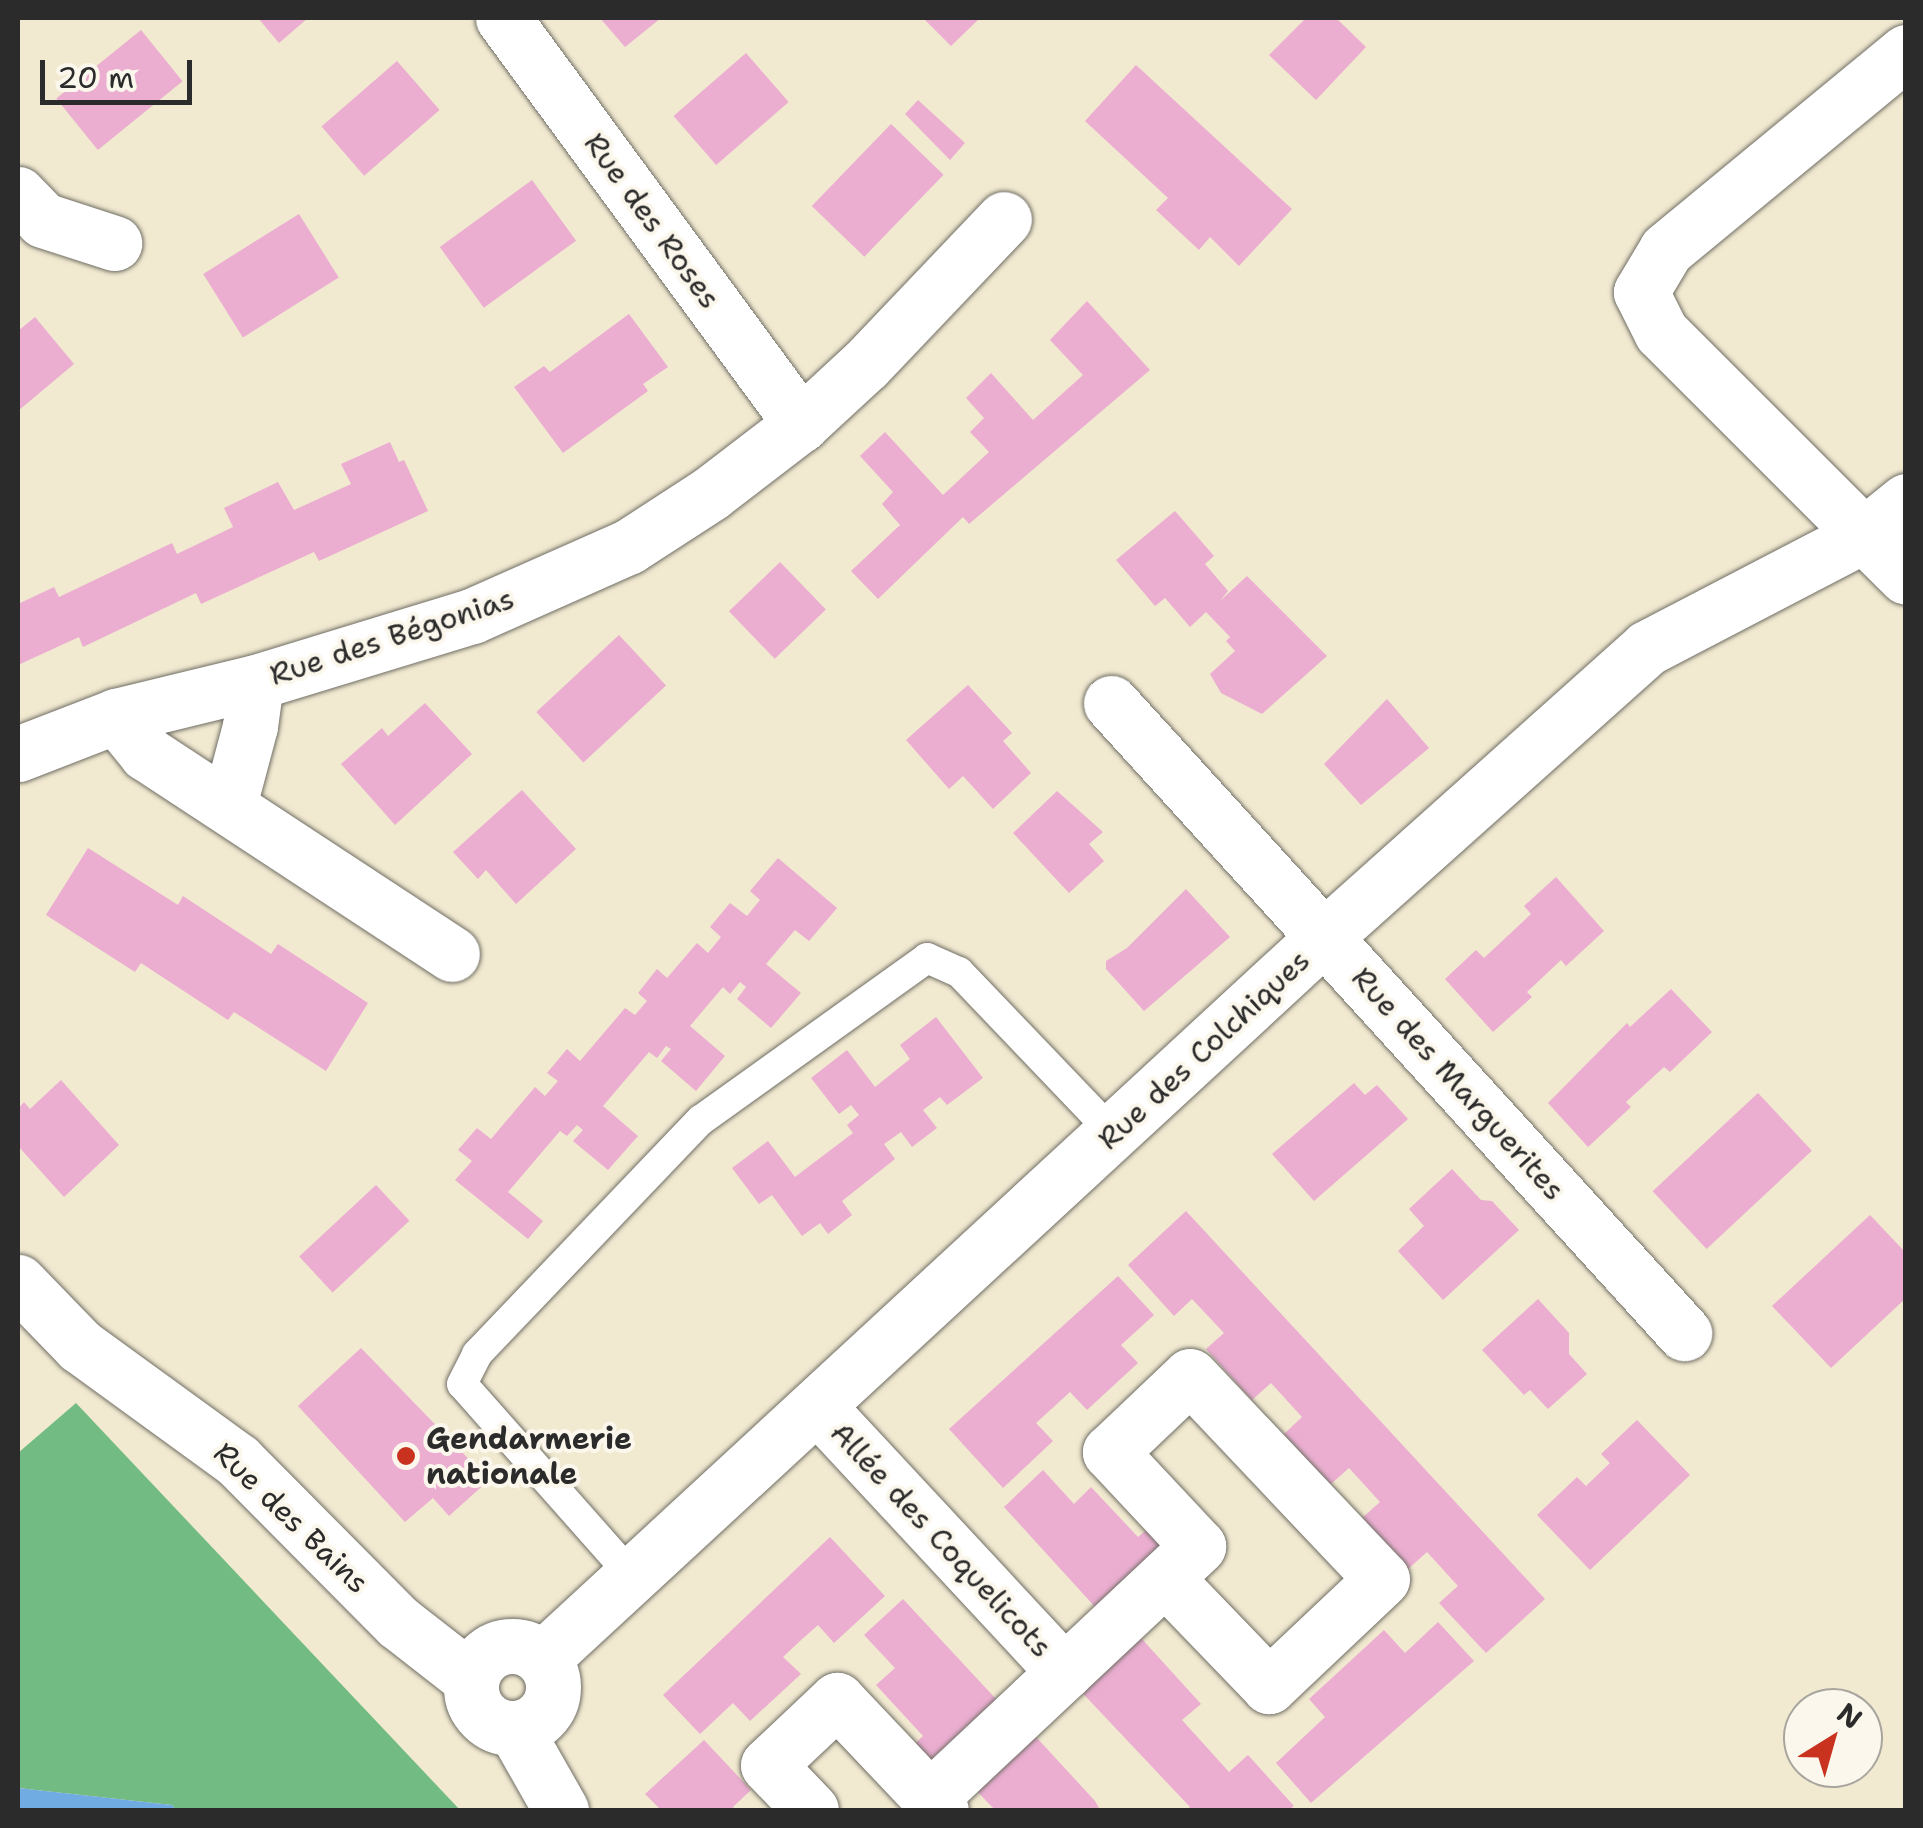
<!DOCTYPE html>
<html>
<head>
<meta charset="utf-8">
<style>
	body { margin:0 }
	#map { position:relative; width:1923px; height:1828px; overflow:hidden; background:#f1e9d0; font-family:"Shantell Sans",sans-serif }
	div>[style] { position:absolute }
	.forest>* { inset:0; background:#72bc83 }
	.water>* { inset:0; background:#70abe1 }
	.building>* { inset:0; background:#ebaed1; transform-origin:0 0 }
	.roads { filter:drop-shadow(0 0 2px #706e65) drop-shadow(0 0 2px #706e65) }
	.service>* { height:30px; margin:-15px; padding:0 15px; transform-origin:15px; border-radius:15px; background:#fff }
	.minor>* { height:55px; margin:-27.5px; padding:0 27.5px; transform-origin:27.5px; border-radius:27.5px; background:#fff }
	.minor>.ring { margin:-27.5px; padding:0; box-sizing:content-box; background:none; border:55px solid #fff; border-radius:50% }
	.dots>* { width:28px; height:28px; translate:-50% -50%; box-sizing:border-box; border:5px solid #fbf7ec; border-radius:50% }
	span { translate:-50% -50%; white-space:nowrap; text-align:center; line-height:1.15; -webkit-text-stroke:8px #fbf7ec; paint-order:stroke }
	.street-label { font-size:30px; color:#2b2b2b }
	.poi-label { font-size:30px; color:#2b2b2b; font-weight:700 }
	.left { translate:0 -50%; text-align:left }
	.frame { position:absolute; inset:0; border:20px solid #2b2b2b; pointer-events:none }
	.north { position:absolute; left:1783px; top:1688px; width:100px; height:100px; box-sizing:border-box; background:#fbf7ec; border:2px solid #a8a59f; border-radius:50%; rotate:37deg; font-size:28px; font-weight:700; line-height:40px; text-align:center; color:#2b2b2b }
	.north::after { content:''; display:block; margin:auto; width:35px; height:45px; background:#c8321e; clip-path:polygon(50% 0,100% 100%,50% 72%,0 100%) }
	.scale { position:absolute; left:40px; top:60px; width:152px; height:45px; box-sizing:border-box; border:5px solid #2b2b2b; border-top:0; padding-left:12px; font-size:30px; line-height:35px; white-space:nowrap; color:#2b2b2b; -webkit-text-stroke:8px #fbf7ec; paint-order:stroke }
</style>
</head>
<body>
<div id="map">
	<div class="forest">
		<i style="clip-path:polygon(76px 1403px,460px 1810px,176px 1810px,172px 1805px,18px 1788px,18px 1453px)"></i>
	</div>
	<div class="water">
		<i style="clip-path:polygon(18px 1788px,172px 1805px,176px 1810px,18px 1810px)"></i>
	</div>
	<div class="building">
		<i style="clip-path:polygon(258px 18px,308px 18px,279px 43px)"></i>
		<i style="clip-path:polygon(600px 18px,661px 18px,625px 47px)"></i>
		<i style="clip-path:polygon(923px 18px,980px 18px,951px 46px)"></i>
		<i style="clip-path:polygon(1306px 18px,1336px 18px,1366px 47px,1316px 100px,1269px 55px)"></i>
		<i style="left:141px;top:30px;width:66px;height:109px;rotate:51deg"></i>
		<i style="left:746px;top:53px;width:65px;height:96px;rotate:49deg"></i>
		<i style="left:397px;top:61px;width:65px;height:100px;rotate:49deg"></i>
		<i style="clip-path:polygon(1136px 65px,1292px 209px,1239px 266px,1210px 237px,1199px 250px,1156px 210px,1168px 198px,1085px 121px)"></i>
		<i style="clip-path:polygon(918px 100px,965px 143px,950px 160px,905px 114px)"></i>
		<i style="left:891px;top:124px;width:73px;height:114px;rotate:44deg"></i>
		<i style="left:532px;top:180px;width:75px;height:114px;rotate:54deg"></i>
		<i style="left:299px;top:214px;width:75px;height:113px;rotate:58deg"></i>
		<i style="clip-path:polygon(1087px 301px,1150px 370px,969px 524px,963px 517px,878px 599px,851px 571px,900px 525px,882px 504px,893px 492px,860px 456px,885px 432px,943px 495px,989px 452px,970px 432px,984px 418px,966px 398px,991px 373px,1033px 420px,1083px 375px,1050px 340px)"></i>
		<i style="clip-path:polygon(629px 314px,668px 367px,643px 384px,648px 391px,563px 453px,514px 387px,544px 366px,550px 372px)"></i>
		<i style="clip-path:polygon(35px 317px,74px 364px,18px 411px,18px 331px)"></i>
		<i style="clip-path:polygon(390px 442px,399px 462px,404px 460px,428px 511px,319px 561px,314px 552px,201px 604px,196px 593px,83px 647px,79px 637px,18px 665px,18px 604px,54px 587px,59px 597px,172px 543px,177px 554px,233px 527px,224px 508px,278px 482px,294px 510px,351px 484px,341px 464px)"></i>
		<i style="clip-path:polygon(1175px 511px,1214px 556px,1205px 564px,1228px 591px,1220px 601px,1247px 576px,1327px 656px,1262px 714px,1221px 693px,1210px 674px,1235px 651px,1226px 641px,1230px 637px,1206px 612px,1190px 627px,1165px 598px,1155px 606px,1116px 560px)"></i>
		<i style="left:780px;top:562px;width:66px;height:71px;rotate:46deg"></i>
		<i style="left:619px;top:635px;width:69px;height:113px;rotate:47deg"></i>
		<i style="clip-path:polygon(968px 685px,1012px 733px,1003px 741px,1031px 773px,993px 809px,963px 776px,949px 789px,906px 740px)"></i>
		<i style="clip-path:polygon(1387px 699px,1429px 748px,1361px 805px,1324px 764px)"></i>
		<i style="clip-path:polygon(425px 703px,472px 754px,395px 825px,341px 764px,382px 728px,388px 736px)"></i>
		<i style="clip-path:polygon(522px 790px,576px 849px,516px 904px,486px 870px,478px 879px,453px 852px)"></i>
		<i style="clip-path:polygon(1057px 791px,1103px 832px,1089px 844px,1104px 861px,1069px 893px,1013px 833px)"></i>
		<i style="clip-path:polygon(88px 848px,178px 905px,183px 896px,271px 954px,278px 944px,368px 1003px,326px 1071px,234px 1012px,228px 1020px,141px 963px,135px 972px,46px 915px)"></i>
		<i style="clip-path:polygon(778px 858px,837px 908px,809px 941px,795px 930px,766px 964px,801px 993px,771px 1028px,737px 999px,746px 987px,740px 982px,730px 994px,723px 987px,690px 1026px,725px 1056px,696px 1091px,661px 1061px,671px 1049px,666px 1046px,657px 1058px,649px 1052px,603px 1106px,638px 1136px,608px 1170px,573px 1141px,583px 1130px,577px 1125px,567px 1136px,560px 1131px,508px 1192px,543px 1221px,528px 1239px,455px 1180px,472px 1161px,458px 1150px,477px 1128px,491px 1139px,535px 1087px,545px 1096px,558px 1081px,547px 1073px,567px 1049px,580px 1061px,625px 1008px,635px 1015px,647px 1001px,638px 993px,657px 969px,667px 978px,697px 943px,708px 953px,721px 937px,710px 927px,730px 903px,747px 916px,760px 900px,750px 891px)"></i>
		<i style="clip-path:polygon(1556px 877px,1604px 931px,1566px 966px,1561px 960px,1527px 992px,1532px 997px,1493px 1032px,1445px 979px,1476px 950px,1484px 958px,1531px 914px,1524px 906px)"></i>
		<i style="clip-path:polygon(1186px 889px,1230px 937px,1144px 1011px,1106px 969px,1106px 961px,1127px 948px)"></i>
		<i style="clip-path:polygon(1671px 989px,1712px 1032px,1670px 1072px,1664px 1067px,1626px 1102px,1631px 1107px,1588px 1147px,1548px 1103px,1627px 1023px,1630px 1027px)"></i>
		<i style="clip-path:polygon(936px 1017px,983px 1078px,947px 1105px,940px 1097px,923px 1110px,937px 1128px,912px 1147px,901px 1132px,884px 1144px,895px 1159px,842px 1201px,852px 1215px,828px 1234px,820px 1223px,802px 1236px,772px 1195px,759px 1204px,732px 1168px,768px 1141px,795px 1177px,853px 1133px,847px 1125px,859px 1115px,851px 1105px,839px 1114px,811px 1078px,847px 1050px,875px 1087px,910px 1059px,900px 1045px)"></i>
		<i style="clip-path:polygon(61px 1080px,119px 1145px,64px 1197px,18px 1146px,18px 1109px,24px 1102px,30px 1109px)"></i>
		<i style="clip-path:polygon(1354px 1083px,1365px 1095px,1377px 1085px,1408px 1119px,1314px 1201px,1272px 1154px)"></i>
		<i style="left:1758px;top:1093px;width:79px;height:144px;rotate:47deg"></i>
		<i style="clip-path:polygon(1452px 1169px,1481px 1200px,1492px 1201px,1519px 1230px,1443px 1300px,1398px 1251px,1424px 1226px,1409px 1209px)"></i>
		<i style="left:376px;top:1185px;width:49px;height:105px;rotate:47deg"></i>
		<i style="clip-path:polygon(1186px 1211px,1545px 1599px,1486px 1653px,1439px 1603px,1458px 1586px,1427px 1552px,1408px 1569px,1362px 1518px,1380px 1502px,1349px 1468px,1330px 1485px,1284px 1434px,1302px 1417px,1271px 1383px,1252px 1400px,1206px 1349px,1224px 1333px,1192px 1299px,1174px 1316px,1128px 1265px)"></i>
		<i style="clip-path:polygon(1870px 1215px,1906px 1253px,1906px 1298px,1831px 1368px,1772px 1306px)"></i>
		<i style="clip-path:polygon(1118px 1276px,1154px 1315px,1121px 1345px,1138px 1363px,1087px 1410px,1070px 1392px,1036px 1423px,1053px 1441px,1003px 1488px,949px 1429px)"></i>
		<i style="clip-path:polygon(1538px 1299px,1569px 1333px,1569px 1354px,1587px 1374px,1548px 1409px,1530px 1390px,1524px 1395px,1482px 1350px)"></i>
		<i style="clip-path:polygon(361px 1348px,489px 1480px,449px 1516px,433px 1498px,405px 1522px,298px 1406px)"></i>
		<i style="clip-path:polygon(1637px 1420px,1690px 1475px,1590px 1570px,1537px 1515px,1577px 1477px,1586px 1486px,1610px 1463px,1601px 1454px)"></i>
		<i style="clip-path:polygon(1043px 1470px,1074px 1504px,1091px 1487px,1138px 1537px,1159px 1519px,1174px 1535px,1096px 1608px,1004px 1507px)"></i>
		<i style="clip-path:polygon(830px 1537px,885px 1596px,834px 1643px,818px 1625px,800px 1641px,783px 1657px,801px 1674px,750px 1721px,733px 1703px,700px 1734px,663px 1695px)"></i>
		<i style="clip-path:polygon(903px 1599px,996px 1699px,919px 1771px,903px 1755px,923px 1736px,876px 1685px,895px 1668px,864px 1635px)"></i>
		<i style="clip-path:polygon(1438px 1622px,1474px 1661px,1311px 1803px,1276px 1763px,1325px 1717px,1309px 1699px,1384px 1630px,1405px 1653px)"></i>
		<i style="clip-path:polygon(1132px 1628px,1201px 1704px,1182px 1720px,1229px 1772px,1248px 1755px,1294px 1806px,1289px 1810px,1186px 1810px,1190px 1807px,1073px 1683px)"></i>
		<i style="clip-path:polygon(1026px 1726px,1095px 1801px,1100px 1810px,995px 1810px,967px 1781px)"></i>
		<i style="clip-path:polygon(704px 1740px,751px 1790px,733px 1807px,736px 1810px,661px 1810px,645px 1794px)"></i>
	</div>
	<div class="roads">
		<div class="service">
			<i style="left:632px;top:1576px;width:256px;rotate:-131.5deg"></i>
			<i style="left:462px;top:1384px;width:34px;rotate:-63deg"></i>
			<i style="left:477px;top:1354px;width:324px;rotate:-46.3deg"></i>
			<i style="left:701px;top:1120px;width:278px;rotate:-35.6deg"></i>
			<i style="left:927px;top:958px;width:35px;rotate:24deg"></i>
			<i style="left:959px;top:972px;width:226px;rotate:46.3deg"></i>
		</div>
		<div class="minor">
			<i style="left:503px;top:18px;width:504px;rotate:53.72deg"></i>
			<i style="left:1906px;top:52px;width:311px;rotate:140.5deg"></i>
			<i style="left:1666px;top:250px;width:49px;rotate:120.8deg"></i>
			<i style="left:1641px;top:292px;width:45px;rotate:63.4deg"></i>
			<i style="left:1661px;top:332px;width:346px;rotate:45deg"></i>
			<i style="left:18px;top:194px;width:36px;rotate:46deg"></i>
			<i style="left:43px;top:220px;width:75px;rotate:17.9deg"></i>
			<i style="left:1111px;top:703px;width:852px;rotate:47.71deg"></i>
			<i style="left:116px;top:716px;width:48px;rotate:51deg"></i>
			<i style="left:146px;top:753px;width:366px;rotate:33.3deg"></i>
			<i style="left:18px;top:754px;width:105px;rotate:-21.2deg"></i>
			<i style="left:116px;top:716px;width:144px;rotate:-13.7deg"></i>
			<i style="left:256px;top:682px;width:226px;rotate:-17deg"></i>
			<i style="left:472px;top:616px;width:171px;rotate:-23.9deg"></i>
			<i style="left:628px;top:547px;width:99px;rotate:-33deg"></i>
			<i style="left:711px;top:493px;width:113px;rotate:-37.5deg"></i>
			<i style="left:801px;top:424px;width:88px;rotate:-42.7deg"></i>
			<i style="left:866px;top:364px;width:200px;rotate:-46.4deg"></i>
			<i style="left:229px;top:805px;width:82px;rotate:-75.1deg"></i>
			<i style="left:250px;top:726px;width:44px;rotate:-82.2deg"></i>
			<i style="left:18px;top:1282px;width:89px;rotate:45.9deg"></i>
			<i style="left:80px;top:1346px;width:195px;rotate:36deg"></i>
			<i style="left:238px;top:1461px;width:227px;rotate:45.2deg"></i>
			<i style="left:398px;top:1622px;width:93px;rotate:38deg"></i>
			<i style="left:818px;top:1407px;width:362px;rotate:47.1deg"></i>
			<i class="ring" style="left:471px;top:1646px;width:27px;height:27px"></i>
			<i style="left:544px;top:1657px;width:1062px;rotate:-42.71deg"></i>
			<i style="left:1324px;top:937px;width:433px;rotate:-41.8deg"></i>
			<i style="left:1647px;top:648px;width:245px;rotate:-27.5deg"></i>
			<i style="left:1864px;top:535px;width:54px;rotate:-39deg"></i>
			<i style="left:515px;top:1729px;width:93px;rotate:60.4deg"></i>
			<i style="left:930px;top:1798px;width:368px;rotate:-43.2deg"></i>
			<i style="left:1198px;top:1546px;width:129px;rotate:-133.1deg"></i>
			<i style="left:1110px;top:1452px;width:110px;rotate:-43.5deg"></i>
			<i style="left:1190px;top:1376px;width:279px;rotate:46.6deg"></i>
			<i style="left:1382px;top:1579px;width:156px;rotate:136.6deg"></i>
			<i style="left:1269px;top:1686px;width:150px;rotate:-133.9deg"></i>
			<i style="left:811px;top:1810px;width:62px;rotate:-133.7deg"></i>
			<i style="left:768px;top:1765px;width:95px;rotate:-43.3deg"></i>
			<i style="left:837px;top:1700px;width:151px;rotate:46.6deg"></i>
		</div>
	</div>
	<div class="dots">
		<i style="left:406px;top:1456px;background:#c8321e"></i>
	</div>
	<div class="street-label">
		<span style="left:652px;top:221px;rotate:54deg">Rue des Roses</span>
		<span style="left:392px;top:637px;rotate:-18deg">Rue des Bégonias</span>
		<span style="left:1204px;top:1050px;rotate:-43deg">Rue des Colchiques</span>
		<span style="left:1458px;top:1084px;rotate:48deg">Rue des Marguerites</span>
		<span style="left:291px;top:1518px;rotate:44deg">Rue des Bains</span>
		<span style="left:941px;top:1540px;rotate:47deg">Allée des Coquelicots</span>
	</div>
	<div class="poi-label">
		<span class="left" style="left:426px;top:1456px">Gendarmerie<br>nationale</span>
	</div>
	<div class="frame"></div>
	<div class="north">N</div>
	<div class="scale">20 m</div>
</div>
</body>
</html>
